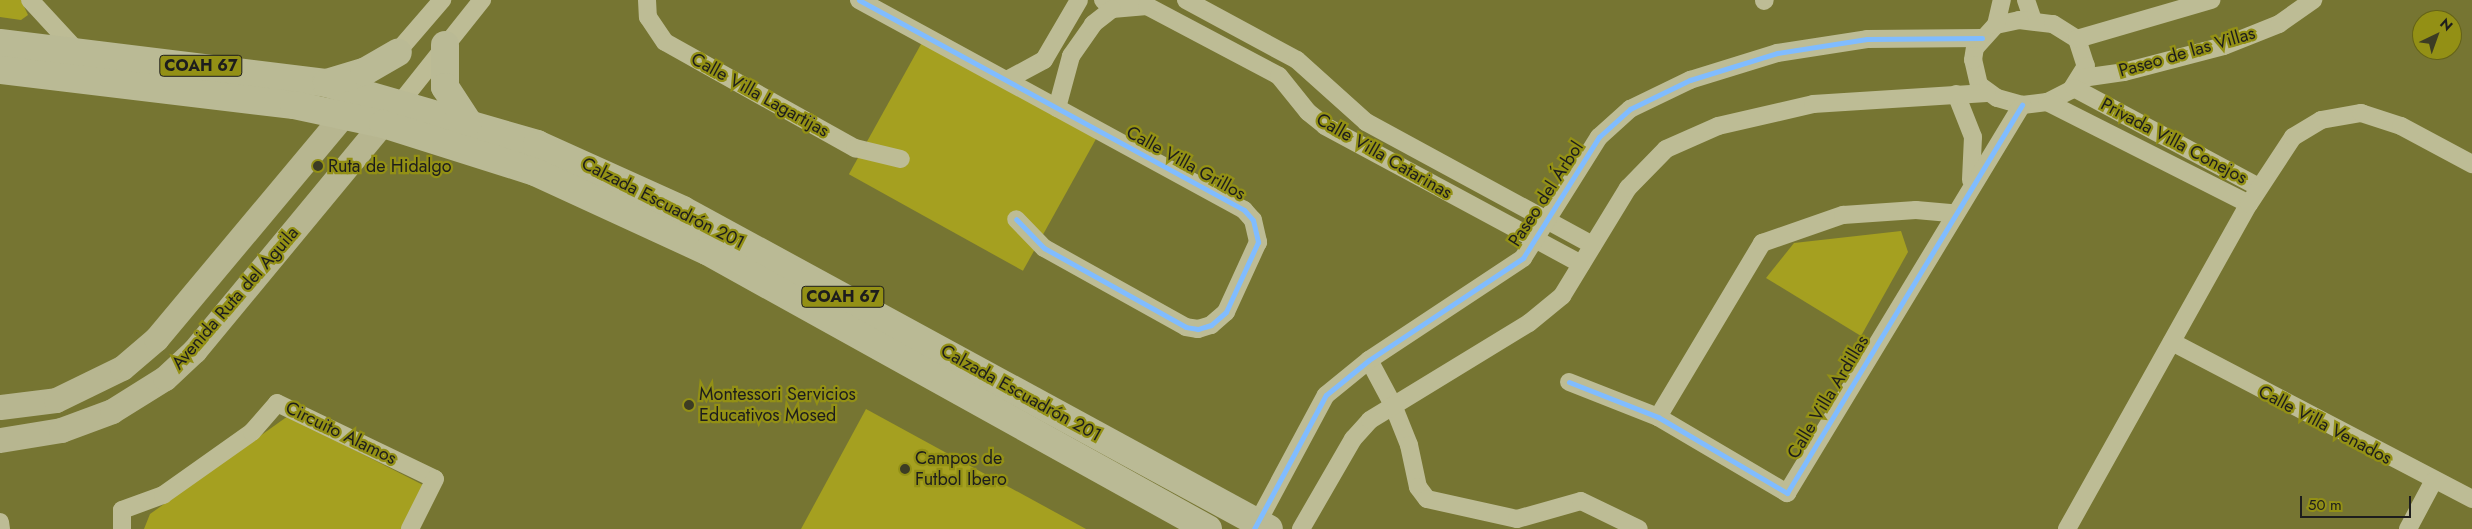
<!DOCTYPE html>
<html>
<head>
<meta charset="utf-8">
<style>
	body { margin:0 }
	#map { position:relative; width:2472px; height:529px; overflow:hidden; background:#767532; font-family:Jost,sans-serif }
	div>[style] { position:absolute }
	.green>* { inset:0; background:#a5a020; transform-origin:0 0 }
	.street>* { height:18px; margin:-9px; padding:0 9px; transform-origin:9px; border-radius:9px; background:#bdbc95 }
	.secondary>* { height:25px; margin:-12.5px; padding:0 12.5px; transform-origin:12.5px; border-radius:12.5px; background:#b7b690 }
	.primary>* { height:28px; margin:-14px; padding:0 14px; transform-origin:14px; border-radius:14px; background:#baba95 }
	.cycleway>* { height:5px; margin:-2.5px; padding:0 2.5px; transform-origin:2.5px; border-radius:2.5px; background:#80bcff }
	.dots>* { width:14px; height:14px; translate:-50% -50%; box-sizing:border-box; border:2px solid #939015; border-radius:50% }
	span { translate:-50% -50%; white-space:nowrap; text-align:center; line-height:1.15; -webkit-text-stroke:4.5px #939015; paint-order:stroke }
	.shield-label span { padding:1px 4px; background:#939015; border:1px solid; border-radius:4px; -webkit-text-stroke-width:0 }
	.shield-label { font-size:16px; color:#1d1d1d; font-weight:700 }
	.street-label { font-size:18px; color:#1d1d1d }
	.poi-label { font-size:18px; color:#1d1d1d }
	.left { translate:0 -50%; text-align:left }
	.north { position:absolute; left:2412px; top:10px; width:50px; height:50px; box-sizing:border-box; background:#939015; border:1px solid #646218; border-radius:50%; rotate:42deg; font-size:14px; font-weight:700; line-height:20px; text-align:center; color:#1d1d1d }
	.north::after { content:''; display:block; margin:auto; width:18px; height:22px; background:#3c3c24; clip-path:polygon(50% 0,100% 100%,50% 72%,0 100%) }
	.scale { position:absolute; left:2300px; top:496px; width:111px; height:22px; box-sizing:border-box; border:2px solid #1d1d1d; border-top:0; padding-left:6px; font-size:15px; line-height:18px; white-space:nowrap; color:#1d1d1d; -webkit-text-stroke:4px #939015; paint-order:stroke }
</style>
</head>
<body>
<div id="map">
	<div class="green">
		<i style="clip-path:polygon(0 0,21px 0,28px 15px,21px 20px,0 17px)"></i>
		<i style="left:925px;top:37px;width:199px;height:157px;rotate:29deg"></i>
		<i style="clip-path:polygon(1901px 231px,1908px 252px,1861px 336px,1766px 278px,1794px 243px)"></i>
		<i style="clip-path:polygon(866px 409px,1086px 529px,801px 529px)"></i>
		<i style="clip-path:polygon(288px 416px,427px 487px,401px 529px,144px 529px,150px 514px)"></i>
	</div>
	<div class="street">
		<i style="left:30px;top:0;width:71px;rotate:47.3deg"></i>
		<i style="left:647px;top:0;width:17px;rotate:87deg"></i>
		<i style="left:648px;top:17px;width:30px;rotate:56deg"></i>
		<i style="left:665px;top:42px;width:218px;rotate:29.2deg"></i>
		<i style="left:855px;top:148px;width:47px;rotate:13.4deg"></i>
		<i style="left:859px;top:0;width:439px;rotate:28.6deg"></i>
		<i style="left:1244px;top:210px;width:13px;rotate:48deg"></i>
		<i style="left:1253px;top:220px;width:23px;rotate:77deg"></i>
		<i style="left:1258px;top:242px;width:77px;rotate:114.6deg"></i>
		<i style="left:1226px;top:312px;width:20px;rotate:139deg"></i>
		<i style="left:1211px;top:325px;width:14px;rotate:163deg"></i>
		<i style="left:1198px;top:329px;width:12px;rotate:-171deg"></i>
		<i style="left:1186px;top:327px;width:162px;rotate:-150.9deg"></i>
		<i style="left:1044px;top:248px;width:40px;rotate:-134deg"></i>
		<i style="left:1103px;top:0;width:13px;rotate:45deg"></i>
		<i style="left:1112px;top:9px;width:35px;rotate:-5deg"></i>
		<i style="left:1147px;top:6px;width:149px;rotate:27.9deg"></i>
		<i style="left:1279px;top:76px;width:46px;rotate:51.1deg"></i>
		<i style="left:1308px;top:112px;width:22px;rotate:39deg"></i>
		<i style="left:1325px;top:126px;width:291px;rotate:28.3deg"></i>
		<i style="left:1186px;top:0;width:126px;rotate:28.4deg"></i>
		<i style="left:1297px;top:60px;width:93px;rotate:41.9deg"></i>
		<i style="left:1366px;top:122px;width:258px;rotate:28.5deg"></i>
		<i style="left:2026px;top:0;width:21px;rotate:71deg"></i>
		<i style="left:1764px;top:1px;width:1px;rotate:-45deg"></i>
		<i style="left:2019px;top:20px;width:34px;rotate:7deg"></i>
		<i style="left:2053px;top:24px;width:28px;rotate:32deg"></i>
		<i style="left:2077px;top:39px;width:28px;rotate:72deg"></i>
		<i style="left:2086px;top:66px;width:28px;rotate:122deg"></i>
		<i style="left:2071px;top:90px;width:27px;rotate:153deg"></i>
		<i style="left:2047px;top:102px;width:25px;rotate:173deg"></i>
		<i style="left:2022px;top:105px;width:26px;rotate:-164deg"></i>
		<i style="left:1997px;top:98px;width:22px;rotate:-144deg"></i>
		<i style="left:1979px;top:85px;width:26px;rotate:-103deg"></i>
		<i style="left:1973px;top:60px;width:12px;rotate:-81deg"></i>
		<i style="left:1975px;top:48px;width:31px;rotate:-48deg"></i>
		<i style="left:1996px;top:25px;width:24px;rotate:-12deg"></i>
		<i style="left:1996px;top:25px;width:26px;rotate:-77deg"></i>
		<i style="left:2077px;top:39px;width:140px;rotate:-16.2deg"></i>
		<i style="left:392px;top:58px;width:77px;rotate:-49.2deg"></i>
		<i style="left:2082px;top:78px;width:42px;rotate:-8.1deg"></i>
		<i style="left:2124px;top:72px;width:103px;rotate:-14.6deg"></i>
		<i style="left:2224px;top:46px;width:59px;rotate:-21.8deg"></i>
		<i style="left:2279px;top:24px;width:42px;rotate:-35.2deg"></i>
		<i style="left:1007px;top:80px;width:42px;rotate:-28.4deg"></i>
		<i style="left:1044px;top:60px;width:69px;rotate:-59.7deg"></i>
		<i style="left:2074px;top:88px;width:210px;rotate:28.2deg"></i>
		<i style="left:1956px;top:94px;width:46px;rotate:68.4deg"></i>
		<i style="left:1973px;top:137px;width:43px;rotate:92.7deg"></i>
		<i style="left:2047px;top:102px;width:226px;rotate:26.8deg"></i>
		<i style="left:400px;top:103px;width:132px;rotate:-51.5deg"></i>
		<i style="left:1057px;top:108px;width:54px;rotate:-74.9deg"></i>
		<i style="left:1071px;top:56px;width:39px;rotate:-55deg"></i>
		<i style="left:1093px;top:24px;width:24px;rotate:-38deg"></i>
		<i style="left:2172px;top:342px;width:339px;rotate:27.6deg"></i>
		<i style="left:1369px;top:360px;width:51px;rotate:61.9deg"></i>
		<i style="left:1393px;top:405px;width:43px;rotate:68.2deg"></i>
		<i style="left:1409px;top:445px;width:43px;rotate:77.9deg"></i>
		<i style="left:1418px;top:487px;width:15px;rotate:53deg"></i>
		<i style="left:1427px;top:499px;width:92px;rotate:12.5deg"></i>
		<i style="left:1517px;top:519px;width:66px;rotate:-15.7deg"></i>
		<i style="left:1581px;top:501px;width:64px;rotate:25.8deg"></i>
		<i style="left:1569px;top:382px;width:96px;rotate:21.5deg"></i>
		<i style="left:1658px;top:417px;width:150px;rotate:30.5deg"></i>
		<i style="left:1787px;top:493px;width:454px;rotate:-58.8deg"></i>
		<i style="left:1658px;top:417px;width:203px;rotate:-59.1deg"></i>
		<i style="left:1762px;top:243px;width:86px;rotate:-19.1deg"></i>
		<i style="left:1843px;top:215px;width:73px;rotate:-3.9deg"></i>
		<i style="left:1916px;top:210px;width:37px;rotate:5deg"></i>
		<i style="left:0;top:522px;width:7px;rotate:82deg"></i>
		<i style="left:122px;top:529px;width:19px;rotate:-90deg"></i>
		<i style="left:122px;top:510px;width:44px;rotate:-20.1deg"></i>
		<i style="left:163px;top:495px;width:109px;rotate:-35.3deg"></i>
		<i style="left:252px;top:432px;width:38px;rotate:-49deg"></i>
		<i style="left:277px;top:403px;width:175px;rotate:25.7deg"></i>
		<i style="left:435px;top:479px;width:56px;rotate:116.6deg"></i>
		<i style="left:1254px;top:529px;width:152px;rotate:-61.8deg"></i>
		<i style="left:1326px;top:395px;width:55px;rotate:-39.1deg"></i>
		<i style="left:1369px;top:360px;width:185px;rotate:-33.5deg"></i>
		<i style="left:1523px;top:258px;width:143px;rotate:-57.9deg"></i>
		<i style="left:1599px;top:137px;width:42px;rotate:-42.1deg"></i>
		<i style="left:1630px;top:109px;width:67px;rotate:-25.8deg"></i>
		<i style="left:1690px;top:80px;width:91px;rotate:-17.2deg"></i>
		<i style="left:1777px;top:53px;width:91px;rotate:-8.8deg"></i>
		<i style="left:1867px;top:39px;width:115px;rotate:-0.5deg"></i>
		<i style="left:1301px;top:529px;width:104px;rotate:-60deg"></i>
		<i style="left:1353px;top:439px;width:25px;rotate:-48deg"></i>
		<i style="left:1370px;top:420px;width:186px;rotate:-31.4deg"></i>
		<i style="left:1529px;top:323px;width:43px;rotate:-39.3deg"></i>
		<i style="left:1562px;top:296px;width:127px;rotate:-58.6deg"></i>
		<i style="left:1628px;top:188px;width:54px;rotate:-45.7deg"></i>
		<i style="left:1666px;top:149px;width:57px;rotate:-23.9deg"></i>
		<i style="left:1718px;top:126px;width:98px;rotate:-13deg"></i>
		<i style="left:1813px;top:104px;width:174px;rotate:-3.6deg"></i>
		<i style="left:2067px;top:529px;width:372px;rotate:-60.8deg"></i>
		<i style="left:2249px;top:204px;width:80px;rotate:-56.7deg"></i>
		<i style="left:2293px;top:137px;width:33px;rotate:-31deg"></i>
		<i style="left:2321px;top:120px;width:41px;rotate:-9.9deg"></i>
		<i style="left:2361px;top:113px;width:42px;rotate:18deg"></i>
		<i style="left:2401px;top:126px;width:81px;rotate:28.2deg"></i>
		<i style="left:2408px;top:529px;width:53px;rotate:-62deg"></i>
	</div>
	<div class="secondary">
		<i style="left:0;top:407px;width:56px;rotate:-7.1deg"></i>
		<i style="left:56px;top:400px;width:73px;rotate:-25.9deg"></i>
		<i style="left:122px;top:368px;width:45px;rotate:-40.5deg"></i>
		<i style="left:156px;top:339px;width:310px;rotate:-50.1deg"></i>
		<i style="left:0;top:440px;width:62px;rotate:-9.3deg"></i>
		<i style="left:61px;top:430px;width:54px;rotate:-20.4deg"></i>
		<i style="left:112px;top:411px;width:62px;rotate:-31.9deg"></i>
		<i style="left:165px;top:378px;width:40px;rotate:-43deg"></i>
		<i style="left:194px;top:351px;width:314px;rotate:-50.4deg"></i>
	</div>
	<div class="primary">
		<i style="left:0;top:43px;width:328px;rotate:7deg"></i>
		<i style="left:326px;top:83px;width:220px;rotate:16.1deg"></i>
		<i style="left:537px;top:144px;width:160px;rotate:24.3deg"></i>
		<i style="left:683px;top:210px;width:667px;rotate:28.56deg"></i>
		<i style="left:445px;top:45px;width:42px;rotate:90deg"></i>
		<i style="left:445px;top:87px;width:42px;rotate:56.7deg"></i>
		<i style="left:0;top:70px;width:296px;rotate:6.8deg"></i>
		<i style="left:294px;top:105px;width:91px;rotate:12.1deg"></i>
		<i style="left:383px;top:124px;width:159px;rotate:17.5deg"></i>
		<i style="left:535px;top:172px;width:189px;rotate:24.7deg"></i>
		<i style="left:707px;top:251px;width:573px;rotate:29.03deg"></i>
		<i style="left:327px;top:83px;width:39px;rotate:-17deg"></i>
		<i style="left:364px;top:72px;width:39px;rotate:-30deg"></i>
	</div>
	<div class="cycleway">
		<i style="left:859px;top:0;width:439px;rotate:28.6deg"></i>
		<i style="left:1244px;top:210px;width:13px;rotate:48deg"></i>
		<i style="left:1253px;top:220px;width:23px;rotate:77deg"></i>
		<i style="left:1258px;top:242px;width:77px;rotate:114.6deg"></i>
		<i style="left:1226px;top:312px;width:20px;rotate:139deg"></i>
		<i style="left:1211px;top:325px;width:14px;rotate:163deg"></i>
		<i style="left:1198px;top:329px;width:12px;rotate:-171deg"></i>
		<i style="left:1186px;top:327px;width:162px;rotate:-150.9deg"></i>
		<i style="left:1044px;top:248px;width:40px;rotate:-134deg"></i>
		<i style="left:1569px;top:382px;width:96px;rotate:21.5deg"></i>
		<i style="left:1658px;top:417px;width:150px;rotate:30.5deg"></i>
		<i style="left:1787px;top:493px;width:454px;rotate:-58.8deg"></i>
		<i style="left:1254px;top:529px;width:152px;rotate:-61.8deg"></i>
		<i style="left:1326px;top:395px;width:55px;rotate:-39.1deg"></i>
		<i style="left:1369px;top:360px;width:185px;rotate:-33.5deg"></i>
		<i style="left:1523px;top:258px;width:143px;rotate:-57.9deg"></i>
		<i style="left:1599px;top:137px;width:42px;rotate:-42.1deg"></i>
		<i style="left:1630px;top:109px;width:67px;rotate:-25.8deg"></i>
		<i style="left:1690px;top:80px;width:91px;rotate:-17.2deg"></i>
		<i style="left:1777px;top:53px;width:91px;rotate:-8.8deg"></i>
		<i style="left:1867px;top:39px;width:115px;rotate:-0.5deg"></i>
	</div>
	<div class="dots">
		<i style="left:318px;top:166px;background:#3c3c24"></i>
		<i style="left:689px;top:405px;background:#3c3c24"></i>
		<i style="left:905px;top:469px;background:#3c3c24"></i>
	</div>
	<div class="shield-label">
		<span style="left:201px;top:66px">COAH 67</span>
		<span style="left:843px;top:297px">COAH 67</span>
	</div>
	<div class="street-label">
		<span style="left:2187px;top:52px;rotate:-16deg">Paseo de las Villas</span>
		<span style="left:760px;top:95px;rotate:29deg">Calle Villa Lagartijas</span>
		<span style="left:2174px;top:141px;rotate:28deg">Privada Villa Conejos</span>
		<span style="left:1384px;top:156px;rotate:30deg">Calle Villa Catarinas</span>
		<span style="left:1186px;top:163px;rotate:29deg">Calle Villa Grillos</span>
		<span style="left:1546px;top:194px;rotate:-57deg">Paseo del Árbol</span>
		<span style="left:663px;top:203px;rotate:27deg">Calzada Escuadrón 201</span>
		<span style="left:235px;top:298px;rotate:-49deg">Avenida Ruta del Aguila</span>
		<span style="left:1021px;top:393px;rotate:29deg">Calzada Escuadrón 201</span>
		<span style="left:1828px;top:397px;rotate:-59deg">Calle Villa Ardillas</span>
		<span style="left:2325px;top:425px;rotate:28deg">Calle Villa Venados</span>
		<span style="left:341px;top:433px;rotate:26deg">Circuito Alamos</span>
	</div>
	<div class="poi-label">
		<span class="left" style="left:328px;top:166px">Ruta de Hidalgo</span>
		<span class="left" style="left:699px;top:405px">Montessori Servicios<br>Educativos Mosed</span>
		<span class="left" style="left:915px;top:469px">Campos de<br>Futbol Ibero</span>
	</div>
	<div class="north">N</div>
	<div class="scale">50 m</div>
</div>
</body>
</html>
